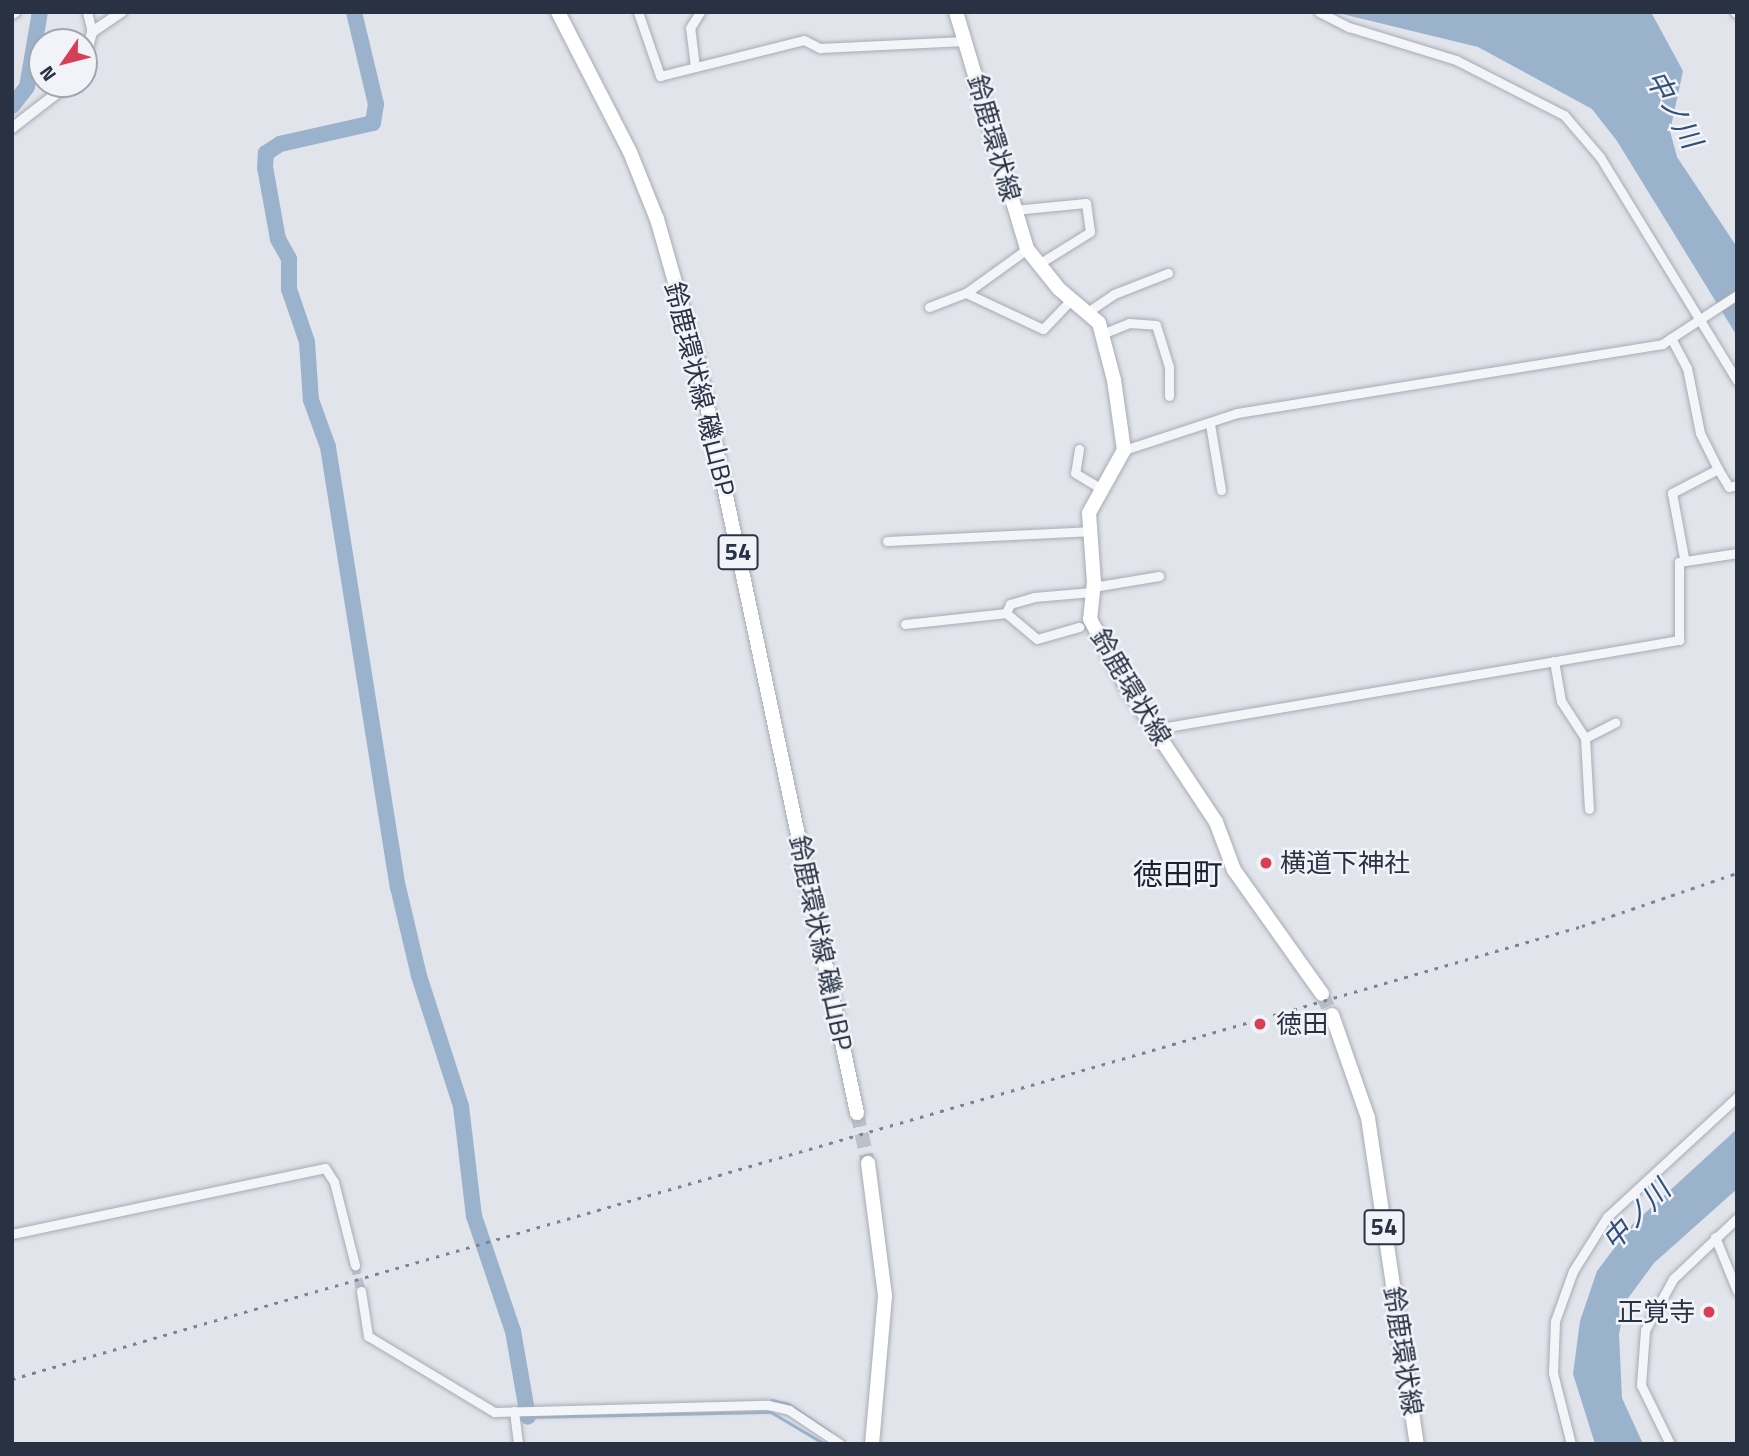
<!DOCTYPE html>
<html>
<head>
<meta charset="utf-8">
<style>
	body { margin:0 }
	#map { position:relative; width:1749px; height:1456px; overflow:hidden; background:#e1e4ea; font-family:"Titillium Web","Noto Sans JP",sans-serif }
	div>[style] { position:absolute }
	.water>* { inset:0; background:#9ab2cc }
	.stream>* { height:2.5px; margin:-1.25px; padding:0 1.25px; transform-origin:1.25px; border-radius:1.25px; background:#9ab2cc }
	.river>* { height:16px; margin:-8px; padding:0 8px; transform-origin:8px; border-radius:8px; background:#9ab2cc }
	.minor-tunnel>* { height:9px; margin-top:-4.5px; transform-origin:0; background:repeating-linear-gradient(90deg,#bcc0c9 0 9px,transparent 0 13.5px) }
	.primary-tunnel>* { height:14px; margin-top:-7px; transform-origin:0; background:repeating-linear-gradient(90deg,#bcc0c9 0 14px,transparent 0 21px) }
	.roads { filter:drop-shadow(0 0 2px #a6abb5) drop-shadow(0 0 2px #a6abb5) }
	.minor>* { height:9px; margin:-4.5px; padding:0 4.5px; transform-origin:4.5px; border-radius:4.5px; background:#f4f5f8 }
	.tertiary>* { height:10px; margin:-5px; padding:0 5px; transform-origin:5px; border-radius:5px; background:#f4f5f8 }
	.primary>* { height:14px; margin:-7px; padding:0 7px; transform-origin:7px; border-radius:7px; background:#fff }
	.rail>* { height:2.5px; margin-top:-1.25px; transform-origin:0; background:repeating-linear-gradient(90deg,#798395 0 3.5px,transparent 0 10.5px) }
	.dots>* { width:19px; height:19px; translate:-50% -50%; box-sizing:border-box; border:4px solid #f1f3f8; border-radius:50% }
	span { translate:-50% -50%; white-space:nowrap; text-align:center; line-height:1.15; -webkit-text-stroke:5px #f1f3f8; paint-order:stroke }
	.shield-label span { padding:2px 5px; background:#f1f3f8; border:2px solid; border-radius:5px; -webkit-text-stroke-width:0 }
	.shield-label { font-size:24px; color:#283243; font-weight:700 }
	.street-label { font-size:26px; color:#283243 }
	.poi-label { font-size:26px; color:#283243 }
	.left { translate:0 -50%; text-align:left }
	.right { translate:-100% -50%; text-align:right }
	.water-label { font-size:28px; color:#305079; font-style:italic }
	.quarter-label { font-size:30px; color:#1a2334 }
	.frame { position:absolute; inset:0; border:14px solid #283243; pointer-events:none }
	.north { position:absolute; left:28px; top:28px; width:70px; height:70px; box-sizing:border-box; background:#f1f3f8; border:2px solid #a1a6b0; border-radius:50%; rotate:235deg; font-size:19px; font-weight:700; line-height:28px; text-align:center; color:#283243 }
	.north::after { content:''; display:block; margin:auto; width:24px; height:32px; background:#d63f55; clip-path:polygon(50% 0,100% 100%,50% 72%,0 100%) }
</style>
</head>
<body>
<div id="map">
	<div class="water">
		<i style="clip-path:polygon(1334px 12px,1651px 12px,1683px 71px,1670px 131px,1677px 157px,1737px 247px,1737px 336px,1617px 141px,1592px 109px,1478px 47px)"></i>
		<i style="clip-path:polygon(1737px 1129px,1737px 1189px,1654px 1263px,1626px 1301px,1619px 1334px,1622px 1398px,1643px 1444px,1595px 1444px,1573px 1374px,1580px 1321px,1597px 1271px,1632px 1225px)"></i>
	</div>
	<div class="stream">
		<i style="left:772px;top:1400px;width:17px;rotate:13deg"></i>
		<i style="left:789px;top:1404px;width:50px;rotate:34.3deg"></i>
		<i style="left:528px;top:1417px;width:243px;rotate:-1.2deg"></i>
		<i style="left:771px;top:1412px;width:63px;rotate:30.7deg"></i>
	</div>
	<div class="river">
		<i style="left:354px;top:12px;width:95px;rotate:76.6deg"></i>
		<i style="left:376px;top:104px;width:19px;rotate:99deg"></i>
		<i style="left:373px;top:123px;width:95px;rotate:167.3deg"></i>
		<i style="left:280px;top:144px;width:17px;rotate:147deg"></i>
		<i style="left:266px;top:153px;width:14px;rotate:94deg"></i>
		<i style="left:265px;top:167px;width:73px;rotate:79.8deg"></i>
		<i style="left:278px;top:239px;width:23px;rotate:61deg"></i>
		<i style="left:289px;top:259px;width:30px;rotate:90deg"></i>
		<i style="left:289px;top:289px;width:56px;rotate:71.2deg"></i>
		<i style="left:307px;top:342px;width:58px;rotate:86.1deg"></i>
		<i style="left:311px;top:400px;width:50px;rotate:70.1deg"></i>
		<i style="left:328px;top:447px;width:446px;rotate:81deg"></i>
		<i style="left:398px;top:887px;width:91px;rotate:76.7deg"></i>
		<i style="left:419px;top:976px;width:137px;rotate:72.1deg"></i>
		<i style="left:461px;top:1106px;width:111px;rotate:83.3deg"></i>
		<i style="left:474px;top:1216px;width:121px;rotate:71.3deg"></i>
		<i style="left:513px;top:1331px;width:87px;rotate:80.1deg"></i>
		<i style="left:12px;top:106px;width:24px;rotate:-52deg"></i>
		<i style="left:27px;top:87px;width:76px;rotate:-80.2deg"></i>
	</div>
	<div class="minor-tunnel">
		<i style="left:355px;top:1265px;width:27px;rotate:77deg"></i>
	</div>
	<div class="primary-tunnel">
		<i style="left:1322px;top:994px;width:23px;rotate:65deg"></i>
		<i style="left:857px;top:1113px;width:51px;rotate:77.6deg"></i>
	</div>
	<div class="roads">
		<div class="minor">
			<i style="left:87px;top:12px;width:21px;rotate:76deg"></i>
			<i style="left:638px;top:12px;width:68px;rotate:71deg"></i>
			<i style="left:660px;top:76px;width:148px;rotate:-14deg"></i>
			<i style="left:804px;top:40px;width:18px;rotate:27deg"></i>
			<i style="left:820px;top:48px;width:145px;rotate:-2.8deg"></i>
			<i style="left:1319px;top:12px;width:34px;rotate:27deg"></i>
			<i style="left:1349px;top:27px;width:112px;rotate:17.1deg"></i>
			<i style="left:1456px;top:60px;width:121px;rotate:27deg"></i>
			<i style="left:1564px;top:115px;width:55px;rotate:49.4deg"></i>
			<i style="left:1600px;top:157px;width:263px;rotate:58.5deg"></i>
			<i style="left:1735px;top:12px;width:3px;rotate:45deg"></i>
			<i style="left:12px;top:14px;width:4px;rotate:-34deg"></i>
			<i style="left:695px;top:67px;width:39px;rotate:-97deg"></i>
			<i style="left:690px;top:28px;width:19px;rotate:-58deg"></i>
			<i style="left:1014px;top:210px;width:72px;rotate:-5.6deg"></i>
			<i style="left:1086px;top:203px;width:29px;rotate:82deg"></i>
			<i style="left:1090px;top:232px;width:62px;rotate:148.1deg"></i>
			<i style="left:966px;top:293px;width:75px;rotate:-35.8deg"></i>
			<i style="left:929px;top:307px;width:40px;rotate:-21deg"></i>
			<i style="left:966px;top:293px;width:85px;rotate:25.1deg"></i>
			<i style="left:1043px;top:329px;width:40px;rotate:-46deg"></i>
			<i style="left:1086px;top:313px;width:34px;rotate:-34deg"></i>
			<i style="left:1114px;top:294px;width:58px;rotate:-21.3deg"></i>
			<i style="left:1102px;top:334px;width:29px;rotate:-22deg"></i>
			<i style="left:1129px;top:323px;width:27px;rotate:4deg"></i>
			<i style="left:1156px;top:325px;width:44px;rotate:72.8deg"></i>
			<i style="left:1169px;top:367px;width:29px;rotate:90deg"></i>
			<i style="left:1671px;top:338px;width:34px;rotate:62deg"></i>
			<i style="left:1687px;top:368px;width:66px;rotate:78.7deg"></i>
			<i style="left:1700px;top:433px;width:40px;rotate:63.4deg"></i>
			<i style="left:1718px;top:469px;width:52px;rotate:152.4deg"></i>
			<i style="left:1672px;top:493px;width:66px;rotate:79.5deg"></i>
			<i style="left:1210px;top:424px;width:67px;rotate:80.5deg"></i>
			<i style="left:1079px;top:449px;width:24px;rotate:99deg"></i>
			<i style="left:1075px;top:473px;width:29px;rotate:31deg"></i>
			<i style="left:1124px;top:450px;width:119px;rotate:-18.1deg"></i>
			<i style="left:1237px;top:413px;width:431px;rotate:-9.2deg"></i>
			<i style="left:1662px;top:344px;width:90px;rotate:-33.2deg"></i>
			<i style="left:1718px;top:469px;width:21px;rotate:59deg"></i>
			<i style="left:1729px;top:487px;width:8px;rotate:-14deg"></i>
			<i style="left:887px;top:541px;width:202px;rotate:-2.8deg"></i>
			<i style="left:1093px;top:587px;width:67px;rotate:-9.5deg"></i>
			<i style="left:1006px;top:613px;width:40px;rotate:40deg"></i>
			<i style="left:1037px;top:639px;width:44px;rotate:-15.9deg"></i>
			<i style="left:905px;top:624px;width:102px;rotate:-6.2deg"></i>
			<i style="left:1006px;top:613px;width:10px;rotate:-66deg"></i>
			<i style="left:1010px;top:604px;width:25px;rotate:-16deg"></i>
			<i style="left:1034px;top:597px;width:58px;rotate:-4.9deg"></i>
			<i style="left:1554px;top:661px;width:41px;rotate:80.1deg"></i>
			<i style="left:1561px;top:701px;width:44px;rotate:57deg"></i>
			<i style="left:1585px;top:738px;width:71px;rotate:86.8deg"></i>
			<i style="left:1155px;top:729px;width:532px;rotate:-9.64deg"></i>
			<i style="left:1679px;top:640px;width:78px;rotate:-90deg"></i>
			<i style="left:1679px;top:562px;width:59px;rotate:-8.8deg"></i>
			<i style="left:1585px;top:738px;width:34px;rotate:-27deg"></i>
			<i style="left:12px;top:1234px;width:320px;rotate:-11.9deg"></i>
			<i style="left:325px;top:1168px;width:17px;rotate:57deg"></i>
			<i style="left:334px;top:1182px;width:86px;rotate:75.8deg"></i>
			<i style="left:1715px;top:1237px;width:58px;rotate:67.8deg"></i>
			<i style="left:361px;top:1291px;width:46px;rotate:81.2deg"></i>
			<i style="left:368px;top:1336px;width:147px;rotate:31.1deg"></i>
			<i style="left:494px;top:1412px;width:274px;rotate:-1.5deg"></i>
			<i style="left:768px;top:1405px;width:22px;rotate:13deg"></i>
			<i style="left:789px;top:1410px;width:61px;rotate:33.7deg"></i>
			<i style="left:514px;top:1411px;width:33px;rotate:83deg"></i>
			<i style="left:1571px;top:1444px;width:73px;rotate:-104.2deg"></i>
			<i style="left:1553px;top:1373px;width:52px;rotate:-87.8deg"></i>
			<i style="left:1555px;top:1321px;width:53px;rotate:-70.2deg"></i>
			<i style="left:1573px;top:1271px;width:64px;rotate:-57.8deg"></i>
			<i style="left:1607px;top:1217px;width:177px;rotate:-42.7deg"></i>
			<i style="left:1670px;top:1444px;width:66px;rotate:-116.2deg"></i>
			<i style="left:1641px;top:1385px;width:55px;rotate:-85.8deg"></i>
			<i style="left:1645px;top:1330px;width:58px;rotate:-61.2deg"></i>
			<i style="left:1673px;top:1279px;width:88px;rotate:-43.6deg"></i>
		</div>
		<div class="tertiary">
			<i style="left:84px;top:62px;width:31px;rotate:-75deg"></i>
			<i style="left:92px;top:32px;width:36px;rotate:-34deg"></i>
			<i style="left:12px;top:128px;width:72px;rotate:-37.7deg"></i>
		</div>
		<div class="primary">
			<i style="left:558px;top:12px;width:157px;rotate:62.8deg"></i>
			<i style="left:630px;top:152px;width:72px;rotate:68.1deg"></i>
			<i style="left:657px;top:219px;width:146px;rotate:74.1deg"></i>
			<i style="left:697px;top:359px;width:771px;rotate:78.02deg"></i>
			<i style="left:956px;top:12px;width:247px;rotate:73.3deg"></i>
			<i style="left:1027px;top:249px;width:51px;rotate:51.3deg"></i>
			<i style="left:1059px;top:289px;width:52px;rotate:40.4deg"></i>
			<i style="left:1099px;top:323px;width:59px;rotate:75.3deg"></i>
			<i style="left:1114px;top:380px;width:71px;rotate:81.9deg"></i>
			<i style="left:1124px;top:450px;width:72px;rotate:119.1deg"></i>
			<i style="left:1089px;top:513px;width:69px;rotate:85.9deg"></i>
			<i style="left:1094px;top:582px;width:37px;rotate:96deg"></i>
			<i style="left:1090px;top:619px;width:78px;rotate:61.8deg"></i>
			<i style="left:1127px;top:688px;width:161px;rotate:56.4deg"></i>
			<i style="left:1216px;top:822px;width:51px;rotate:69.4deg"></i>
			<i style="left:1234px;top:870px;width:152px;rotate:54.6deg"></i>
			<i style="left:1332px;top:1015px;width:109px;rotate:70.7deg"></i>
			<i style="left:1368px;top:1118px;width:330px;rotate:81.5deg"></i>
			<i style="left:868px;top:1163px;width:134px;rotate:82.7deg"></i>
			<i style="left:885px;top:1296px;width:149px;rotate:95deg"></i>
		</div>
	</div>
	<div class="rail">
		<i style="left:12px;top:1379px;width:1634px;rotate:-16.09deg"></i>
		<i style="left:1582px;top:926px;width:164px;rotate:-18.9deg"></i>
	</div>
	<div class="dots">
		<i style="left:1266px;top:863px;background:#d63f55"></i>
		<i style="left:1260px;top:1024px;background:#d63f55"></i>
		<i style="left:1709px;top:1312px;background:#d63f55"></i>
	</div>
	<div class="shield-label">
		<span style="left:738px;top:552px">54</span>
		<span style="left:1384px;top:1227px">54</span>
	</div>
	<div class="street-label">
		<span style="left:994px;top:138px;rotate:74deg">鈴鹿環状線</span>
		<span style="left:700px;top:389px;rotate:76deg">鈴鹿環状線 磯山BP</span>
		<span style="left:1131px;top:687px;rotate:59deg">鈴鹿環状線</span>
		<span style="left:821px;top:943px;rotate:78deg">鈴鹿環状線 磯山BP</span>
		<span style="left:1403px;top:1351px;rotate:81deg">鈴鹿環状線</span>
	</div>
	<div class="poi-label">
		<span class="left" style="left:1280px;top:863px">横道下神社</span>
		<span class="left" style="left:1276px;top:1024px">徳田</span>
		<span class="right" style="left:1695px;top:1312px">正覚寺</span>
	</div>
	<div class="water-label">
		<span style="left:1674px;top:109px;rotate:61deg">中ノ川</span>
		<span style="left:1636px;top:1215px;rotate:-46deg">中ノ川</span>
	</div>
	<div class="quarter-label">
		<span style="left:1178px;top:874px">徳田町</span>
	</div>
	<div class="frame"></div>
	<div class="north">N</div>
</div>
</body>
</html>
